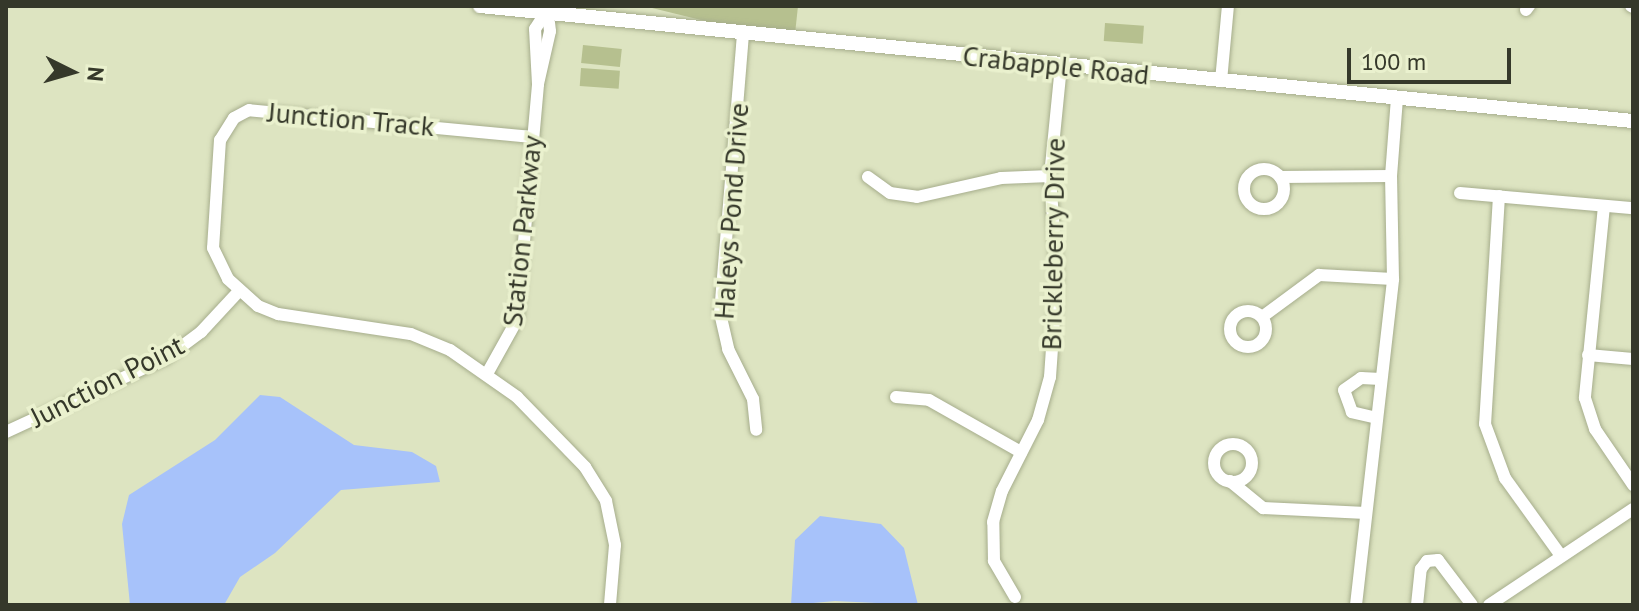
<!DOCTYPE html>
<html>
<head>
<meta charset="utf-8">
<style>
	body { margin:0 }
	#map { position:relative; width:1639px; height:611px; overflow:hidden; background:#dde4c1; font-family:"PT Sans",sans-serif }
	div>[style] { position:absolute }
	.green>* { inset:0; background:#b6c08f; transform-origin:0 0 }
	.water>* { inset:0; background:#a7c2fa }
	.roads { filter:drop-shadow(0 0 2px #a6ad8c) drop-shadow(0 0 2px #a6ad8c) }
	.minor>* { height:12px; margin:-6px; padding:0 6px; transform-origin:6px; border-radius:6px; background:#fff }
	.minor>.ring { margin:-6px; padding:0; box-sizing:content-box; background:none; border:12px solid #fff; border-radius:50% }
	.tertiary>* { height:14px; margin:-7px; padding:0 7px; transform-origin:7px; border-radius:7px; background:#fff }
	span { translate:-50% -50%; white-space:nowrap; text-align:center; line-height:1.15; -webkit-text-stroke:7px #eaf1ce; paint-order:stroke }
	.street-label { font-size:28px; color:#35382a }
	.frame { position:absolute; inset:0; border:8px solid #35382a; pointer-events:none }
	.north { position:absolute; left:32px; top:32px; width:80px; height:80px; -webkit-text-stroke:6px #eaf1ce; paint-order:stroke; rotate:95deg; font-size:22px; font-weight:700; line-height:32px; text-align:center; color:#35382a }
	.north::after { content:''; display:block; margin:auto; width:28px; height:36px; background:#35382a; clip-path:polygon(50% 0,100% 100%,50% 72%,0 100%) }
	.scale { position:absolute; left:1347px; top:48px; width:164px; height:36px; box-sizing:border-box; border:4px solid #35382a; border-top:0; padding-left:10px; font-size:24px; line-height:28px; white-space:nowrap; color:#35382a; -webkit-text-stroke:6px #eaf1ce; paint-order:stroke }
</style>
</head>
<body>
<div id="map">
	<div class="green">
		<i style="clip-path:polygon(644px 6px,798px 6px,794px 43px)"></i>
		<i style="left:1105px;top:23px;width:39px;height:18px;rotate:4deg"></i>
		<i style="left:583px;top:45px;width:39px;height:18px;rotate:6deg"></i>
		<i style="left:581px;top:68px;width:39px;height:18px;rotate:4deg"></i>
	</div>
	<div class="water">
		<i style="clip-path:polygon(260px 395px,280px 397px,354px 445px,412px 452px,436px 466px,440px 482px,341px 490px,275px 553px,240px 577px,224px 605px,130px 605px,122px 524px,129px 495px,215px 440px)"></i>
		<i style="clip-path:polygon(820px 516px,881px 524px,904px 548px,918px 605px,835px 601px,791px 605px,795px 540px)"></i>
	</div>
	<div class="roads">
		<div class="minor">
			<i style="left:1631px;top:6px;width:2px;rotate:27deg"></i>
			<i style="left:1526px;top:10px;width:5px;rotate:-53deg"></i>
			<i style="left:743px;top:34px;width:280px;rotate:94.7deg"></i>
			<i style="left:720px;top:313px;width:37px;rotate:77deg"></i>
			<i style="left:728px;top:349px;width:56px;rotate:63.4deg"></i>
			<i style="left:753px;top:399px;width:31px;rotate:84deg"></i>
			<i style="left:1221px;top:81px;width:75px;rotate:-84.7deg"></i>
			<i style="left:538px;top:84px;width:55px;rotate:-93.1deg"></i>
			<i style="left:535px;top:29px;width:20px;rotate:-57deg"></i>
			<i style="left:532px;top:137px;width:284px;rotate:-174.6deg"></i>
			<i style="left:249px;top:110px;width:17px;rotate:152deg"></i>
			<i style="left:234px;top:118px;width:26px;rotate:122deg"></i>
			<i style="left:220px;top:140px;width:108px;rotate:93.7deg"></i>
			<i style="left:213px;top:248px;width:34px;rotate:64deg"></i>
			<i style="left:228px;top:279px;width:40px;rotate:42deg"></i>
			<i style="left:258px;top:306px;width:22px;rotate:22deg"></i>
			<i style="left:278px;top:314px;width:134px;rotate:8.6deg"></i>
			<i style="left:411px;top:334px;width:42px;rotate:22.3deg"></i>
			<i style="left:450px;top:350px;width:82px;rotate:35deg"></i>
			<i style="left:517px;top:397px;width:98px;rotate:45.8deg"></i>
			<i style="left:585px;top:467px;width:40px;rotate:58deg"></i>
			<i style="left:606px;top:501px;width:45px;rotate:78.4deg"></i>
			<i style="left:615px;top:545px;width:60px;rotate:94.8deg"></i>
			<i class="ring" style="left:1244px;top:169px;width:28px;height:28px"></i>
			<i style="left:868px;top:177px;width:27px;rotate:36deg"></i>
			<i style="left:890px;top:193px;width:27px;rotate:8deg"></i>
			<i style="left:917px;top:197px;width:86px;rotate:-12.7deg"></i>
			<i style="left:1001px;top:178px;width:49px;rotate:-2.3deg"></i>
			<i style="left:1280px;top:177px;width:111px;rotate:-0.5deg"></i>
			<i style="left:1460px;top:193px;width:174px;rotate:5deg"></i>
			<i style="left:1499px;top:196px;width:228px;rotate:93.5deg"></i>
			<i style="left:1485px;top:424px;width:58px;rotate:69.7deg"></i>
			<i style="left:1505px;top:478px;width:96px;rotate:54.3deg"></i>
			<i style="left:1604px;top:206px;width:193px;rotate:95.7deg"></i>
			<i style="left:1585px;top:398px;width:33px;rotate:72deg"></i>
			<i style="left:1595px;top:429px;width:68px;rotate:55.8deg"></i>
			<i class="ring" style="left:1230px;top:311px;width:24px;height:24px"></i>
			<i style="left:1262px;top:317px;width:71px;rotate:-36.4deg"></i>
			<i style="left:1319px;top:275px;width:74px;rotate:3.1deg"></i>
			<i style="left:1588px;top:355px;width:45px;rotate:5.1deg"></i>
			<i style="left:488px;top:372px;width:60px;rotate:-60.9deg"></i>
			<i style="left:517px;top:320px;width:237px;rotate:-84.9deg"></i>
			<i style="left:538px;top:84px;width:54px;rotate:-77.2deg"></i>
			<i style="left:550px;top:31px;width:25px;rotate:-97deg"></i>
			<i style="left:896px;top:397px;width:33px;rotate:5deg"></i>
			<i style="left:929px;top:400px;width:106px;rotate:29.5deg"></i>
			<i style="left:1377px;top:418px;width:26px;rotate:-167deg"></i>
			<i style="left:1352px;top:412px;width:23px;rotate:-110deg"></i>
			<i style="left:1344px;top:390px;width:21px;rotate:-35deg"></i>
			<i style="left:1361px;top:378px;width:20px;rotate:3deg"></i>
			<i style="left:6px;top:432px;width:176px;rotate:-24.8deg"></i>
			<i style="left:166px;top:358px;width:44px;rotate:-36.6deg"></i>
			<i style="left:201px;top:332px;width:54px;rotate:-47.2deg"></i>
			<i class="ring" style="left:1214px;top:444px;width:26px;height:26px"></i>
			<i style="left:1230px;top:481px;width:43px;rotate:39.3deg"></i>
			<i style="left:1263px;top:508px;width:103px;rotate:2.8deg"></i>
			<i style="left:1015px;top:597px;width:42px;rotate:-120.3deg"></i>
			<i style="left:994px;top:561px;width:39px;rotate:-91deg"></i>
			<i style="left:993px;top:522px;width:32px;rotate:-74deg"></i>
			<i style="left:1002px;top:491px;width:80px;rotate:-63.1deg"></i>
			<i style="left:1038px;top:420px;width:45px;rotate:-74.4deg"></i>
			<i style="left:1050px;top:377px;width:99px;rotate:-86deg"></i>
			<i style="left:1057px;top:278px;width:102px;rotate:-93.9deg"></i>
			<i style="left:1050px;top:176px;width:112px;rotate:-84.3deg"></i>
			<i style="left:1356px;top:605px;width:328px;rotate:-83.5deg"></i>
			<i style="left:1393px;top:279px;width:103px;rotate:-91.1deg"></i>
			<i style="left:1391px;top:176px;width:78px;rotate:-85.6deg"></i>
			<i style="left:1417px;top:605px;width:36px;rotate:-84deg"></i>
			<i style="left:1421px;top:569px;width:10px;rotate:-53deg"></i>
			<i style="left:1427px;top:561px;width:11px;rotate:-5deg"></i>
			<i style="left:1438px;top:560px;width:56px;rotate:52.9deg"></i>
			<i style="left:1489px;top:605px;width:173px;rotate:-33.7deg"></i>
		</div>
		<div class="tertiary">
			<i style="left:480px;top:6px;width:1159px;rotate:5.7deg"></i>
		</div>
	</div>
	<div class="street-label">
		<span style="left:1056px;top:65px;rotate:6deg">Crabapple Road</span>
		<span style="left:351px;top:119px;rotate:5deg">Junction Track</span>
		<span style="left:731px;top:211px;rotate:-86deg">Haleys Pond Drive</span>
		<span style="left:522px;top:231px;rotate:-84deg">Station Parkway</span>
		<span style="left:1053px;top:244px;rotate:-89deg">Brickleberry Drive</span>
		<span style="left:107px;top:381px;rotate:-27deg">Junction Point</span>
	</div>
	<div class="frame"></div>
	<div class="north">N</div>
	<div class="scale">100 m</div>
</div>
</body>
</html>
